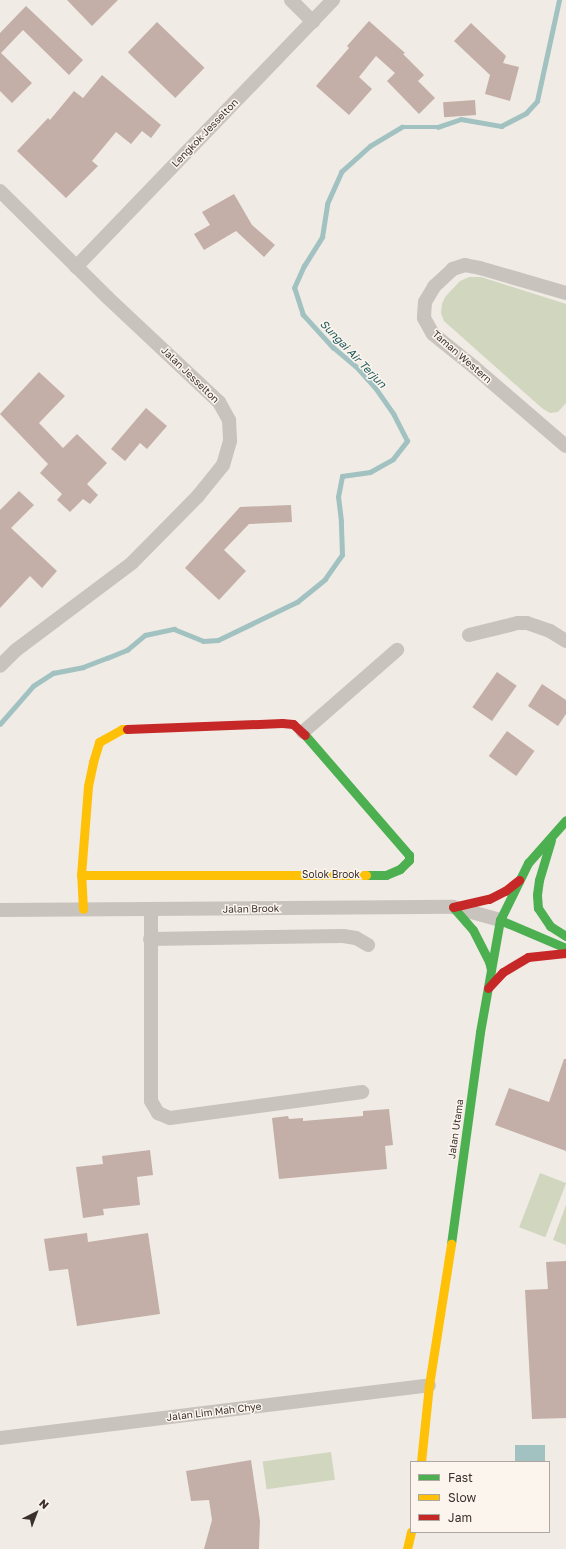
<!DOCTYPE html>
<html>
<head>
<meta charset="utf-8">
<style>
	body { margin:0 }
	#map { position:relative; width:566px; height:1549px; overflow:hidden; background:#f0ebe5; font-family:"Golos Text",sans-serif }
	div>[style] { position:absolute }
	.green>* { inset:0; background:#d1d6bf; transform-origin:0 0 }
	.water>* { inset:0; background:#a1c2c1; transform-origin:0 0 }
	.stream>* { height:4.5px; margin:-2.25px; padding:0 2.25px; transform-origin:2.25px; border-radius:2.25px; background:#a1c2c1 }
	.building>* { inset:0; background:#c3afa7; transform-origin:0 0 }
	.street>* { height:14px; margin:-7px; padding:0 7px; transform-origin:7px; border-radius:7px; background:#c9c3be }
	.fast>* { height:9px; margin:-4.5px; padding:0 4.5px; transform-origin:4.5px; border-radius:4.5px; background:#4caf50 }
	.slow>* { height:9px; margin:-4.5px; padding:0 4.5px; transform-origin:4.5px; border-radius:4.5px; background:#ffc107 }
	.jam>* { height:9px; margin:-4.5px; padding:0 4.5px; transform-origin:4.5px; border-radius:4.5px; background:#c62828 }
	span { translate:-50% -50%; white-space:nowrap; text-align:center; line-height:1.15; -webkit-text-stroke:3px #fbf5ee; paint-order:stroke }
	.street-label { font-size:10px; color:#3b302b }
	.water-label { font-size:11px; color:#1f5a5e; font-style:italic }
	.legend { position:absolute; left:410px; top:1461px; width:140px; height:72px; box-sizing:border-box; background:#fbf5ee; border:1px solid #aea6a0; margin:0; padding:5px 7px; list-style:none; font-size:12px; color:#3b302b }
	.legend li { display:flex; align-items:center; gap:8px; height:20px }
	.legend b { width:20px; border:1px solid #aea6a0 }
	.north { position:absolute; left:16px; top:1493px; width:40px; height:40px; -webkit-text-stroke:3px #fbf5ee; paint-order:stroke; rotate:42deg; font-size:11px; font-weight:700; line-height:16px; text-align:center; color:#3b302b }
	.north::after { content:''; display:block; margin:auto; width:14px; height:18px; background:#3b302b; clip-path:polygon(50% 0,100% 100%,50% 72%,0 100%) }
</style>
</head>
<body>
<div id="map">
	<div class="green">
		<i style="clip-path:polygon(469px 277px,481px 277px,566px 304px,566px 403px,558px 412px,550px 413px,543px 409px,444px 321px,441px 313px,442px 304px,445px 297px,460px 281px)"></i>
		<i style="left:540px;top:1173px;width:28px;height:58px;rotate:21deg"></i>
		<i style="clip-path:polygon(566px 1205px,566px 1245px,553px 1240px)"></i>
		<i style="left:331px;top:1452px;width:28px;height:69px;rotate:82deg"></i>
	</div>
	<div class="water">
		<i style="left:545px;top:1445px;width:17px;height:30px;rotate:90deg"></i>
	</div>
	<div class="stream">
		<i style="left:0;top:724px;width:50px;rotate:-49deg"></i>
		<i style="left:33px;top:686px;width:24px;rotate:-33deg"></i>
		<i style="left:53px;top:673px;width:31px;rotate:-11deg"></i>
		<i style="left:83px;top:667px;width:26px;rotate:-21deg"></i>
		<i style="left:107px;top:658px;width:22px;rotate:-22deg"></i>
		<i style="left:127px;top:650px;width:23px;rotate:-40deg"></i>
		<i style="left:145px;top:635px;width:30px;rotate:-12deg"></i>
		<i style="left:174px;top:629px;width:31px;rotate:22deg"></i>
		<i style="left:203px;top:641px;width:15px;rotate:-4deg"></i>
		<i style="left:218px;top:640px;width:88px;rotate:-25.7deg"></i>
		<i style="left:297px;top:602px;width:36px;rotate:-39deg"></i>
		<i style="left:325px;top:579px;width:29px;rotate:-55deg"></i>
		<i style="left:342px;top:555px;width:34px;rotate:-92deg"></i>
		<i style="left:341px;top:521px;width:24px;rotate:-97deg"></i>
		<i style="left:338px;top:497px;width:21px;rotate:-79deg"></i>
		<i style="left:342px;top:476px;width:28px;rotate:-8deg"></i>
		<i style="left:370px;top:472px;width:26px;rotate:-29deg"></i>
		<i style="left:393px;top:459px;width:23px;rotate:-52deg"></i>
		<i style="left:407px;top:441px;width:29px;rotate:-117deg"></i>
		<i style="left:394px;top:415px;width:33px;rotate:-125deg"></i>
		<i style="left:375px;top:388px;width:28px;rotate:-132deg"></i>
		<i style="left:356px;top:367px;width:30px;rotate:-140deg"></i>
		<i style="left:333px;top:348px;width:45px;rotate:-132.3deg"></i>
		<i style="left:303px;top:315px;width:28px;rotate:-108deg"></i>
		<i style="left:294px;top:288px;width:24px;rotate:-66deg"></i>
		<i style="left:304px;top:266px;width:34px;rotate:-58deg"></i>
		<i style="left:322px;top:237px;width:33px;rotate:-81deg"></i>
		<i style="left:327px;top:204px;width:35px;rotate:-66deg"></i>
		<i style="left:341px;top:172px;width:39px;rotate:-42deg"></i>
		<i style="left:370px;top:146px;width:37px;rotate:-31deg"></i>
		<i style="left:402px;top:127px;width:36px"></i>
		<i style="left:438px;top:127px;width:24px;rotate:-19deg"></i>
		<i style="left:461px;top:119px;width:41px;rotate:9.9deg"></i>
		<i style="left:501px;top:126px;width:28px;rotate:-27deg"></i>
		<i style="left:526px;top:113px;width:16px;rotate:-47deg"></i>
		<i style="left:537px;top:101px;width:103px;rotate:-77.7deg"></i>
	</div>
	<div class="building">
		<i style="clip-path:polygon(67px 0,118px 0,92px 26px)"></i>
		<i style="clip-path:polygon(26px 6px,83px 60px,69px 75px,23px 30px,1px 53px,32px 83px,12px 103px,0 91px,0 33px)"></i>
		<i style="clip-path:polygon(369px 21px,405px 53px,403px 54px,424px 75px,418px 81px,435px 98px,419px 114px,387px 81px,395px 73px,376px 56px,359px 77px,372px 89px,349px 115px,316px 86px,349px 48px,347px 46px)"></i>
		<i style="left:157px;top:22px;width:66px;height:42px;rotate:44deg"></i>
		<i style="clip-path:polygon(471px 23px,506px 56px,503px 63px,519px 67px,510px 101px,485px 94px,490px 75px,454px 41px)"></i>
		<i style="clip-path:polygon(102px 75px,161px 125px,151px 138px,142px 131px,131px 144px,116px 132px,92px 161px,98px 166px,66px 198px,17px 151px,48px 118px,50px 120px,74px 91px,83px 98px)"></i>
		<i style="left:475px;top:100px;width:15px;height:32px;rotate:86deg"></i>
		<i style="clip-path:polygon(234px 194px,252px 225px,275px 245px,264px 257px,236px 231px,204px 250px,194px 234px,210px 225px,202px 212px)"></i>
		<i style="clip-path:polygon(39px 372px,65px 396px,39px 423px,63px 448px,77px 434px,107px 463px,87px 484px,98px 495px,90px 504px,83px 499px,70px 512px,57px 500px,62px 494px,40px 473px,48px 464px,0 414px)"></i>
		<i style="clip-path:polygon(146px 408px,167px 426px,147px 449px,140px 443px,125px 461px,111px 449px)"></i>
		<i style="clip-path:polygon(19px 491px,34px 505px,11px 528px,57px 571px,42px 588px,30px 576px,0 608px,0 510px)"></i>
		<i style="clip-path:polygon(291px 505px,292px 522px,249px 524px,224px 550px,246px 571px,219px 600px,185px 568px,240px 507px)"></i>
		<i style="left:497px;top:672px;width:24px;height:43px;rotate:35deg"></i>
		<i style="clip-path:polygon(542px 684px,566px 700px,566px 714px,558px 726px,528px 706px)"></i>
		<i style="left:507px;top:731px;width:34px;height:31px;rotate:36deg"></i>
		<i style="clip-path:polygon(564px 1059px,566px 1059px,566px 1151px,495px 1125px,509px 1088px,549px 1102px)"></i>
		<i style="clip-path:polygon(389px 1109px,393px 1145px,385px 1146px,387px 1169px,279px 1179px,272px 1118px,288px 1116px,289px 1119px,303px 1118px,303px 1121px,363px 1116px,363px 1111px)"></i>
		<i style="clip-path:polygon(150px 1150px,153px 1175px,137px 1177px,140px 1205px,103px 1209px,104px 1215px,83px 1218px,76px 1167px,103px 1164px,102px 1156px)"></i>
		<i style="clip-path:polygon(87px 1233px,88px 1242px,148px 1233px,160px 1314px,77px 1326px,68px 1269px,49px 1271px,44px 1239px)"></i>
		<i style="clip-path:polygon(566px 1261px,566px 1418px,532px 1419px,525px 1290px,548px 1289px,546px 1262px)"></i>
		<i style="clip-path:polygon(251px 1460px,260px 1521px,259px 1549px,204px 1549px,212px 1520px,209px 1500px,191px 1501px,186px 1471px)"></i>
	</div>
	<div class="street">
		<i style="left:291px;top:0;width:31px;rotate:45deg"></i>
		<i style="left:0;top:191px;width:151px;rotate:44.7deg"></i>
		<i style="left:107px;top:297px;width:154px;rotate:43.2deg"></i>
		<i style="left:219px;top:402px;width:21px;rotate:61deg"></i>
		<i style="left:229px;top:420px;width:21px;rotate:87deg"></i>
		<i style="left:230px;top:441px;width:25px;rotate:106deg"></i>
		<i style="left:223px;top:465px;width:40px;rotate:129deg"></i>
		<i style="left:198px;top:496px;width:94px;rotate:134.6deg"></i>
		<i style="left:132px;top:563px;width:146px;rotate:143.1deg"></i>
		<i style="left:15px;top:651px;width:21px;rotate:135deg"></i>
		<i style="left:76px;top:267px;width:371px;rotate:-46.1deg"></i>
		<i style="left:566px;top:293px;width:90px;rotate:-163.8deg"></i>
		<i style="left:480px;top:268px;width:15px;rotate:-169deg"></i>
		<i style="left:465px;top:265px;width:13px;rotate:162deg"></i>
		<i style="left:453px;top:269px;width:26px;rotate:137deg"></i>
		<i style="left:434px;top:287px;width:17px;rotate:121deg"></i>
		<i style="left:425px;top:302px;width:16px;rotate:94deg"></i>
		<i style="left:424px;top:318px;width:18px;rotate:61deg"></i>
		<i style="left:433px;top:334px;width:53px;rotate:38.8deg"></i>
		<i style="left:474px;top:367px;width:121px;rotate:40.7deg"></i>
		<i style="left:469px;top:635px;width:50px;rotate:-13.8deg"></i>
		<i style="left:518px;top:623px;width:9px"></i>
		<i style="left:527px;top:623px;width:24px;rotate:19deg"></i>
		<i style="left:550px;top:631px;width:19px;rotate:32deg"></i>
		<i style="left:303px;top:732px;width:125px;rotate:-41.1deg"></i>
		<i style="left:0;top:910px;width:453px;rotate:-0.4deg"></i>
		<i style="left:453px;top:907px;width:49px;rotate:15.5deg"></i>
		<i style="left:151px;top:910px;width:191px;rotate:90deg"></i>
		<i style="left:151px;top:1101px;width:14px;rotate:60deg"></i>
		<i style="left:158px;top:1113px;width:13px;rotate:23deg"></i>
		<i style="left:170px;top:1118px;width:194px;rotate:-7.7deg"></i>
		<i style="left:150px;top:939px;width:193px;rotate:-0.9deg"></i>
		<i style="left:343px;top:936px;width:13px;rotate:9deg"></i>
		<i style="left:356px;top:938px;width:14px;rotate:30deg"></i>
		<i style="left:0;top:1438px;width:432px;rotate:-7deg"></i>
	</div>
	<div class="fast">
		<i style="left:305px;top:735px;width:159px;rotate:49.1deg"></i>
		<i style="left:409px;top:855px;width:5px;rotate:90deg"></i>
		<i style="left:409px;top:860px;width:13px;rotate:135deg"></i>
		<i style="left:400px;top:869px;width:15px;rotate:157deg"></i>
		<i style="left:386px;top:875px;width:20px;rotate:180deg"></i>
		<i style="left:551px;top:840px;width:42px;rotate:106.7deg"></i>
		<i style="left:539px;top:880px;width:15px;rotate:98deg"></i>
		<i style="left:537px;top:895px;width:13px;rotate:86deg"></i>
		<i style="left:538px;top:908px;width:22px;rotate:56deg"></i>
		<i style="left:550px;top:926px;width:19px;rotate:32deg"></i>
		<i style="left:453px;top:907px;width:30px;rotate:49deg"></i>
		<i style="left:473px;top:930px;width:35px;rotate:63deg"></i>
		<i style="left:489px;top:961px;width:9px;rotate:77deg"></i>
		<i style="left:500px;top:920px;width:72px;rotate:23deg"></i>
		<i style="left:451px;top:1244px;width:214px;rotate:-82.2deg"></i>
		<i style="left:480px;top:1032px;width:114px;rotate:-79.9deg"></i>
		<i style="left:500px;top:920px;width:64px;rotate:-63.8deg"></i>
		<i style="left:528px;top:863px;width:57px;rotate:-48.5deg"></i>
	</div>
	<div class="slow">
		<i style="left:81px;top:875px;width:285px"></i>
		<i style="left:83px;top:909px;width:34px;rotate:-93deg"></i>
		<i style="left:81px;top:875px;width:89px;rotate:-85.5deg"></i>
		<i style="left:88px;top:786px;width:25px;rotate:-78deg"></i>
		<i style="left:93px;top:762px;width:21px;rotate:-73deg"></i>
		<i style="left:99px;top:742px;width:26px;rotate:-29deg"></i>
		<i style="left:122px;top:729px;width:5px"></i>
		<i style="left:421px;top:1462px;width:77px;rotate:-84.1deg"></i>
		<i style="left:429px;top:1385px;width:143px;rotate:-81.1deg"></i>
		<i style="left:407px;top:1549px;width:18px;rotate:-77deg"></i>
	</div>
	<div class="jam">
		<i style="left:127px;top:729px;width:155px;rotate:-2.2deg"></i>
		<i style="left:282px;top:723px;width:11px;rotate:5deg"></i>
		<i style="left:293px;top:724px;width:16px;rotate:43deg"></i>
		<i style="left:453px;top:907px;width:37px;rotate:-13deg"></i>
		<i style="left:489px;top:899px;width:18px;rotate:-27deg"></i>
		<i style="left:505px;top:891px;width:18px;rotate:-38deg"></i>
		<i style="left:488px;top:988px;width:22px;rotate:-47deg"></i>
		<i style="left:503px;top:972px;width:29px;rotate:-31deg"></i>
		<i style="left:528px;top:957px;width:38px;rotate:-6deg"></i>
	</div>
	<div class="street-label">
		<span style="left:205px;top:133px;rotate:-46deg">Lengkok Jesselton</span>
		<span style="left:462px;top:357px;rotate:41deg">Taman Western</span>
		<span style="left:190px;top:375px;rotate:44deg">Jalan Jesselton</span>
		<span style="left:331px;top:875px">Solok Brook</span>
		<span style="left:251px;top:909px;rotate:-1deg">Jalan Brook</span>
		<span style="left:456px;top:1129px;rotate:-82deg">Jalan Utama</span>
		<span style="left:214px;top:1412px;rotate:-7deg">Jalan Lim Mah Chye</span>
	</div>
	<div class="water-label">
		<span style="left:353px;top:354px;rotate:46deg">Sungai Air Terjun</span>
	</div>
	<ul class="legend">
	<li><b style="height:5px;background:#4caf50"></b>Fast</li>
	<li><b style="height:5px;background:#ffc107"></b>Slow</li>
	<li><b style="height:5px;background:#c62828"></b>Jam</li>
	</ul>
	<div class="north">N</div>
</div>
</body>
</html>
